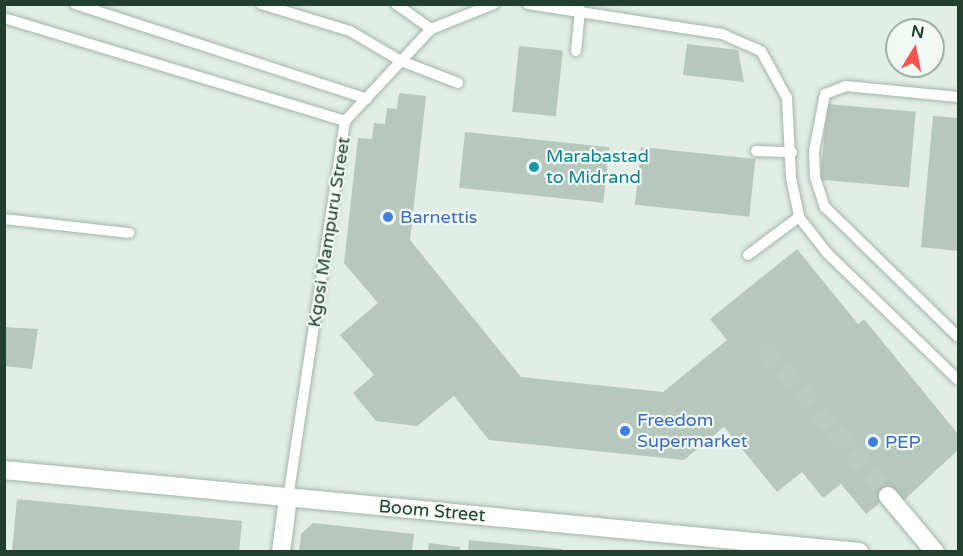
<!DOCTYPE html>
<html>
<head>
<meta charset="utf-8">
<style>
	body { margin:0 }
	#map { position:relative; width:963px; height:556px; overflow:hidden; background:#e1ede5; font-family:"Varela Round",sans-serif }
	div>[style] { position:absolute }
	.building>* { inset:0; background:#b6c8bd; transform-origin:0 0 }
	.street-tunnel>* { height:18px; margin-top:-9px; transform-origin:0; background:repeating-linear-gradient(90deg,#bacac1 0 18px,transparent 0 27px) }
	.roads { filter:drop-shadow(0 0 2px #a3b5ab) drop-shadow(0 0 2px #a3b5ab) }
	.lane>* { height:10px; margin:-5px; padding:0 5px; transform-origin:5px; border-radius:5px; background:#fff }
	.street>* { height:18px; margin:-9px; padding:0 9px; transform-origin:9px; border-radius:9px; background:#fff }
	.secondary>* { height:18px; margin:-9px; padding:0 9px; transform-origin:9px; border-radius:9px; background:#fff }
	.dots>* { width:16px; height:16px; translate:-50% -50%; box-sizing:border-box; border:3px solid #f2f9f4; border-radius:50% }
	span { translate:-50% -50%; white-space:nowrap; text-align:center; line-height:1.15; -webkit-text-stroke:4.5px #f2f9f4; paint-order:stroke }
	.culture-label { font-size:18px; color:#0d838f }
	.left { translate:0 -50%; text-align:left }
	.shop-label { font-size:18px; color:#366cbe }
	.street-label { font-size:18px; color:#203f2f }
	.frame { position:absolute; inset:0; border:6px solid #203f2f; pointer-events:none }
	.north { position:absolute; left:885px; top:18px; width:60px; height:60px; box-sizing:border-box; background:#f2f9f4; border:2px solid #9eafa5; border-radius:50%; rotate:10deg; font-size:16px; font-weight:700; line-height:24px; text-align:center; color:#203f2f }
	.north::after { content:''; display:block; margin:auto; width:21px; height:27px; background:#fc524f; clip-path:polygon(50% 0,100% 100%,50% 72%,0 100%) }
</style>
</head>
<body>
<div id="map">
	<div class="building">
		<i style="clip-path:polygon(687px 44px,738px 50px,744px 82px,683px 75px)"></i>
		<i style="left:519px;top:46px;width:44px;height:66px;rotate:6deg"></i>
		<i style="clip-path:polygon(399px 93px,426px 96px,410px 240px,521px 377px,663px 392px,727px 340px,710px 319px,797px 249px,858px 324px,864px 319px,958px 434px,958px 450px,902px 502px,890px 487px,886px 490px,890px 495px,866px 514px,841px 484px,823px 498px,802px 472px,777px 492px,724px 427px,684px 460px,489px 440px,454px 396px,417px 426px,376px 421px,353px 393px,374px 375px,340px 335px,378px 303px,344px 263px,358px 138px,372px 139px,374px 123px,385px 124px,387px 108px,397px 109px)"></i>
		<i style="left:827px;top:104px;width:89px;height:76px;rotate:5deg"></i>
		<i style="clip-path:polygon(933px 116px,958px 118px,958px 251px,921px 247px)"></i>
		<i style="left:465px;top:132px;width:145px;height:56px;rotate:6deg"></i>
		<i style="left:641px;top:147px;width:115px;height:58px;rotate:6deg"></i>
		<i style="clip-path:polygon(4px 327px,38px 329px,32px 369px,4px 366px)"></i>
		<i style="clip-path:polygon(17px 499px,242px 521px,239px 552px,12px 552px)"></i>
		<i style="clip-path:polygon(313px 523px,414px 534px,412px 552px,299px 552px,301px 534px)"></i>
		<i style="clip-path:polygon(469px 540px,562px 549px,562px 552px,468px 552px)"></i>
		<i style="clip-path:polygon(429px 543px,460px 547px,460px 552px,428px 552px)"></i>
	</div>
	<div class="street-tunnel">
		<i style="left:766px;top:349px;width:191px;rotate:50.3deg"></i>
	</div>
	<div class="roads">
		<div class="lane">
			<i style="left:75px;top:4px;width:307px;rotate:18deg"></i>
			<i style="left:261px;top:4px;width:93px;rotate:16.9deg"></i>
			<i style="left:350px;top:31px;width:59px;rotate:30.5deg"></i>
			<i style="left:401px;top:61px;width:61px;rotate:21.1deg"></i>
			<i style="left:396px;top:4px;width:43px;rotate:35.5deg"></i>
			<i style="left:528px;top:4px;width:196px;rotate:8.8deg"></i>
			<i style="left:722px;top:34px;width:43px;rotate:23.6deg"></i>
			<i style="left:761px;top:51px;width:54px;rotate:61deg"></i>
			<i style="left:787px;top:98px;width:80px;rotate:87.1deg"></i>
			<i style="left:791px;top:178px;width:40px;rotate:78deg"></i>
			<i style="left:799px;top:217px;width:46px;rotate:52.1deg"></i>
			<i style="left:827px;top:253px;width:182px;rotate:44.1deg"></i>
			<i style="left:4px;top:18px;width:356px;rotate:16.8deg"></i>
			<i style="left:576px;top:51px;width:41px;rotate:-84.4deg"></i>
			<i style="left:958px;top:97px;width:113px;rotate:-174.4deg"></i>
			<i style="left:846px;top:86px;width:22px;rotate:159deg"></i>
			<i style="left:825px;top:94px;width:58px;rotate:100.9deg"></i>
			<i style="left:814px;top:151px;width:26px;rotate:88deg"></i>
			<i style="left:815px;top:177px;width:32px;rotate:72deg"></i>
			<i style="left:825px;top:207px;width:186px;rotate:44.3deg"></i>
			<i style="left:345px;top:121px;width:126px;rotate:-46.9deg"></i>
			<i style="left:431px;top:29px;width:68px;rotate:-21.6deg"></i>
			<i style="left:756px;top:151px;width:36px;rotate:2deg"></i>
			<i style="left:4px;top:219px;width:126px;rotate:6.4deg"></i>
			<i style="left:748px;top:255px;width:64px;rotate:-36.7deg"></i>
			<i style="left:288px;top:498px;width:381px;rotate:-81.4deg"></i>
		</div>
		<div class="street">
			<i style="left:888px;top:496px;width:73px;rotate:50deg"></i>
		</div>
		<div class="secondary">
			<i style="left:4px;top:470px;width:859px;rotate:5.48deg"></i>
			<i style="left:281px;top:552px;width:54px;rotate:-82.6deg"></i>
		</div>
	</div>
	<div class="dots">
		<i style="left:534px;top:167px;background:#0f9aa8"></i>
		<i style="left:388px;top:217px;background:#3f7fe0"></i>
		<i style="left:625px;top:431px;background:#3f7fe0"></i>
		<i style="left:873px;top:442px;background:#3f7fe0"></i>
	</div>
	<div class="culture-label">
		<span class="left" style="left:546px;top:167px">Marabastad<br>to Midrand</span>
	</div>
	<div class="shop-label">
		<span class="left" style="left:400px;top:217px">Barnettis</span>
		<span class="left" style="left:637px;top:431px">Freedom<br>Supermarket</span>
		<span class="left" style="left:885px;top:442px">PEP</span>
	</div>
	<div class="street-label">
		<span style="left:329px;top:232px;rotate:-81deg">Kgosi Mampuru Street</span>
		<span style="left:432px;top:511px;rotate:5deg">Boom Street</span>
	</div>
	<div class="frame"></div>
	<div class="north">N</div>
</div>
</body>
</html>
